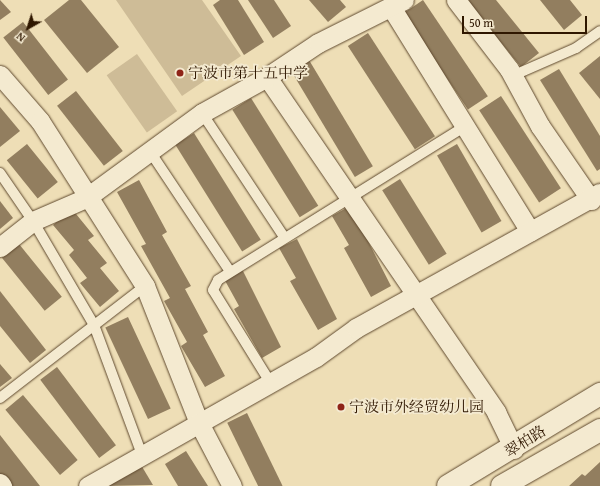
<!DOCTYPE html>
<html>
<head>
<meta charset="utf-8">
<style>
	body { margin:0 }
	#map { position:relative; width:600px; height:486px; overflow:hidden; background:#eedeb6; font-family:"Gentium Book Plus","Noto Serif SC",serif }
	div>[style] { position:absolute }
	.green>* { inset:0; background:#cebc97; transform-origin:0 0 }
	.building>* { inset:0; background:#927e5f; transform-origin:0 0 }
	.roads { filter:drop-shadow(0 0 1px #5f492e) drop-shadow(0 0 1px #5f492e) }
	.service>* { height:10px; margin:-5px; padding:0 5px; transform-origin:5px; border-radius:5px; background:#f4ead0 }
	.minor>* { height:19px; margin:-9.5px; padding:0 9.5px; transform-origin:9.5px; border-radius:9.5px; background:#f4ead0 }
	.secondary>* { height:22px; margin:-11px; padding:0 11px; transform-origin:11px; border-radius:11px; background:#f4ead0 }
	.dots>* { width:11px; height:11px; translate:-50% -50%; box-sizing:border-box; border:2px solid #f4ead0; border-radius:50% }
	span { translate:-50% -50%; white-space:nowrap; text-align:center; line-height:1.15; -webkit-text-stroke:3.5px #f4ead0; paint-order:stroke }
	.poi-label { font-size:15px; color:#2f1700 }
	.left { translate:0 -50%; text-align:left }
	.street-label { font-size:15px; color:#2f1700 }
	.north { position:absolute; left:8px; top:8px; width:40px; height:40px; -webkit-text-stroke:3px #f4ead0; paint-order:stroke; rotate:219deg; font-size:11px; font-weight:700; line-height:16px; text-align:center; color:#2f1700 }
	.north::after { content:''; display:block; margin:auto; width:14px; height:18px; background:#2f1700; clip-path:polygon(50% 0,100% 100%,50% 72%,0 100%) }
	.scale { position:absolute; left:462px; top:16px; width:125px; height:18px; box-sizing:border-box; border:2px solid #2f1700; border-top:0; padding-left:5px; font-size:12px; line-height:14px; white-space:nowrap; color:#2f1700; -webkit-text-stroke:3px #f4ead0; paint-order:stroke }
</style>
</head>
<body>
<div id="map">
	<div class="green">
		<i style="clip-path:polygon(116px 0,202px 0,241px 56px,182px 96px)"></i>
		<i style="left:137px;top:54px;width:70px;height:37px;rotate:55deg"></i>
	</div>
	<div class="building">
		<i style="clip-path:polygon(0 0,11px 12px,0 20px)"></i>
		<i style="clip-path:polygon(69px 0,81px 0,119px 47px,87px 73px,44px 20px)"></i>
		<i style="clip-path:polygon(220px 0,238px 0,264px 42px,244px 55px,213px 5px)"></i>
		<i style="clip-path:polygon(248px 0,274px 0,291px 26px,273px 38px)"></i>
		<i style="clip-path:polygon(309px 0,340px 0,346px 7px,328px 22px)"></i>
		<i style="left:423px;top:0;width:116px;height:24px;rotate:56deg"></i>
		<i style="clip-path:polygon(466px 0,496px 0,539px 53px,521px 67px)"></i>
		<i style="clip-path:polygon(540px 0,570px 0,582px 15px,564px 30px)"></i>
		<i style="left:23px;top:22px;width:73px;height:25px;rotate:52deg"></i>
		<i style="left:368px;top:33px;width:123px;height:24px;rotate:57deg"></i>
		<i style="clip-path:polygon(600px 56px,600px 99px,579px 73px)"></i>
		<i style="left:309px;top:60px;width:124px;height:21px;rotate:59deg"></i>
		<i style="clip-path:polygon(559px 69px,600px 136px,600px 169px,597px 171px,540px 80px)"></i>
		<i style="left:76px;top:91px;width:76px;height:24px;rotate:52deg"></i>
		<i style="left:501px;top:96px;width:110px;height:26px;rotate:57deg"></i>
		<i style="left:251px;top:98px;width:127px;height:22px;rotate:58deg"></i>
		<i style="clip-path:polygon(0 107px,20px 131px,0 147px)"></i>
		<i style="left:194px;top:133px;width:126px;height:22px;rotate:58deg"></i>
		<i style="left:27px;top:144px;width:49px;height:26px;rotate:51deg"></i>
		<i style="left:457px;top:144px;width:89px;height:23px;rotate:60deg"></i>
		<i style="left:400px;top:179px;width:88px;height:21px;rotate:58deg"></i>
		<i style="clip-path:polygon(139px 180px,167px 232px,162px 235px,191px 286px,185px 289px,208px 332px,203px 335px,225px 376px,205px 387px,181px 346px,187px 342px,164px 301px,170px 298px,141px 246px,146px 244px,117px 192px)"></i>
		<i style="clip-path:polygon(0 201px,13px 218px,0 229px)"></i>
		<i style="clip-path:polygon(350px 206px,391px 286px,371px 297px,344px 248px,349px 245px,332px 216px)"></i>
		<i style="clip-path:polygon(72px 209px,94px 236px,88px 240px,107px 263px,100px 268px,119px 291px,100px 307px,80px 283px,87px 278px,69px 255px,74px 250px,53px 225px)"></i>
		<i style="clip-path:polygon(297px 239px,337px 319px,318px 330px,290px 281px,296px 278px,279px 248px)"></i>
		<i style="left:19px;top:244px;width:68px;height:22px;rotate:51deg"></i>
		<i style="clip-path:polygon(241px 267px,281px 347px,262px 358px,234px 309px,239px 306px,223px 277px)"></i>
		<i style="clip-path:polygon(0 291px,46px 350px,30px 363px,0 326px)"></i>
		<i style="left:128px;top:317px;width:101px;height:25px;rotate:65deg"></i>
		<i style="clip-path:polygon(0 364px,12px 378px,0 387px)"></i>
		<i style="left:57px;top:367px;width:98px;height:21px;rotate:53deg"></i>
		<i style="left:23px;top:395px;width:85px;height:23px;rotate:50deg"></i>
		<i style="left:247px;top:413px;width:81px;height:22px;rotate:64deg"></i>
		<i style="clip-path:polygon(0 435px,40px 486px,9px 486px,0 475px)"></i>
		<i style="clip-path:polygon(186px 451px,208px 486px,178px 486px,165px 464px)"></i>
		<i style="clip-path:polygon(600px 462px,600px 486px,569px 486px,582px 474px,585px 476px)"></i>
		<i style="clip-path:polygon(141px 465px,153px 485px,106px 486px)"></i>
	</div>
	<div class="roads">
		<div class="service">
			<i style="left:512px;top:76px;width:70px;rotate:-23.6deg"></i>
			<i style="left:576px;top:48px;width:29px;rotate:-35deg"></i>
			<i style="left:202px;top:113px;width:149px;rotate:56.5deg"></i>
			<i style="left:149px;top:150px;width:144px;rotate:56.3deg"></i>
			<i style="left:0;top:173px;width:58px;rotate:55.5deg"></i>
			<i style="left:33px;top:221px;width:121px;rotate:59.6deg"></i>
			<i style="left:94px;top:325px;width:139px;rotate:69.7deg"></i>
			<i style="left:270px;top:382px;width:108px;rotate:-121.8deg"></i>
			<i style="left:213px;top:290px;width:11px;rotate:-63deg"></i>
			<i style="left:218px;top:280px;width:293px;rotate:-31.9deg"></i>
			<i style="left:0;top:398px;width:183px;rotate:-37.7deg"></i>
		</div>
		<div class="minor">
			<i style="left:456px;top:0;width:87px;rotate:52.5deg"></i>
			<i style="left:509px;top:69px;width:65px;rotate:61.5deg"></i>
			<i style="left:540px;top:126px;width:90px;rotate:55.4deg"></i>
			<i style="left:391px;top:7px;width:264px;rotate:58.2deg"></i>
			<i style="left:0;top:75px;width:61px;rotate:49deg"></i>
			<i style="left:40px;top:121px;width:196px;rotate:57.5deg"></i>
			<i style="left:145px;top:286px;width:147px;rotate:68.5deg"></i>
			<i style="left:199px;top:423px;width:71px;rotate:62.4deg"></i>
			<i style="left:267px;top:77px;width:406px;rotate:55.6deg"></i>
			<i style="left:496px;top:412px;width:41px;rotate:64.1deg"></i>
			<i style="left:0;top:247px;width:42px;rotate:-38.2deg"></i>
			<i style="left:33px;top:221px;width:58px;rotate:-23.5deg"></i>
			<i style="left:86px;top:198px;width:144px;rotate:-36.2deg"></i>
			<i style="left:202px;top:113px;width:74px;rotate:-29deg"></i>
			<i style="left:267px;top:77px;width:61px;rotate:-33.7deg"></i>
			<i style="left:318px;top:43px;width:96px;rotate:-26.6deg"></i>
			<i style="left:0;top:483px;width:4px;rotate:56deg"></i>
			<i style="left:88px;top:486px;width:262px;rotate:-29.5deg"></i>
			<i style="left:316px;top:357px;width:49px;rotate:-35.9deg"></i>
			<i style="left:356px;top:328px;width:279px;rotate:-29deg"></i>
		</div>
		<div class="secondary">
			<i style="left:448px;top:486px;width:178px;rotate:-31.2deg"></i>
			<i style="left:502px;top:486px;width:113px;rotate:-29.7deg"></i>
		</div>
	</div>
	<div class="dots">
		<i style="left:180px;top:73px;background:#8f2418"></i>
		<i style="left:341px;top:407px;background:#8f2418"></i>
	</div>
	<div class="poi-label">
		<span class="left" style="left:188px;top:73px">宁波市第十五中学</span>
		<span class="left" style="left:349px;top:407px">宁波市外经贸幼儿园</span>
	</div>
	<div class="street-label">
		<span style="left:525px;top:441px;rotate:-32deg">翠柏路</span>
	</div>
	<div class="north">N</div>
	<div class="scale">50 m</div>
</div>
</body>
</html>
